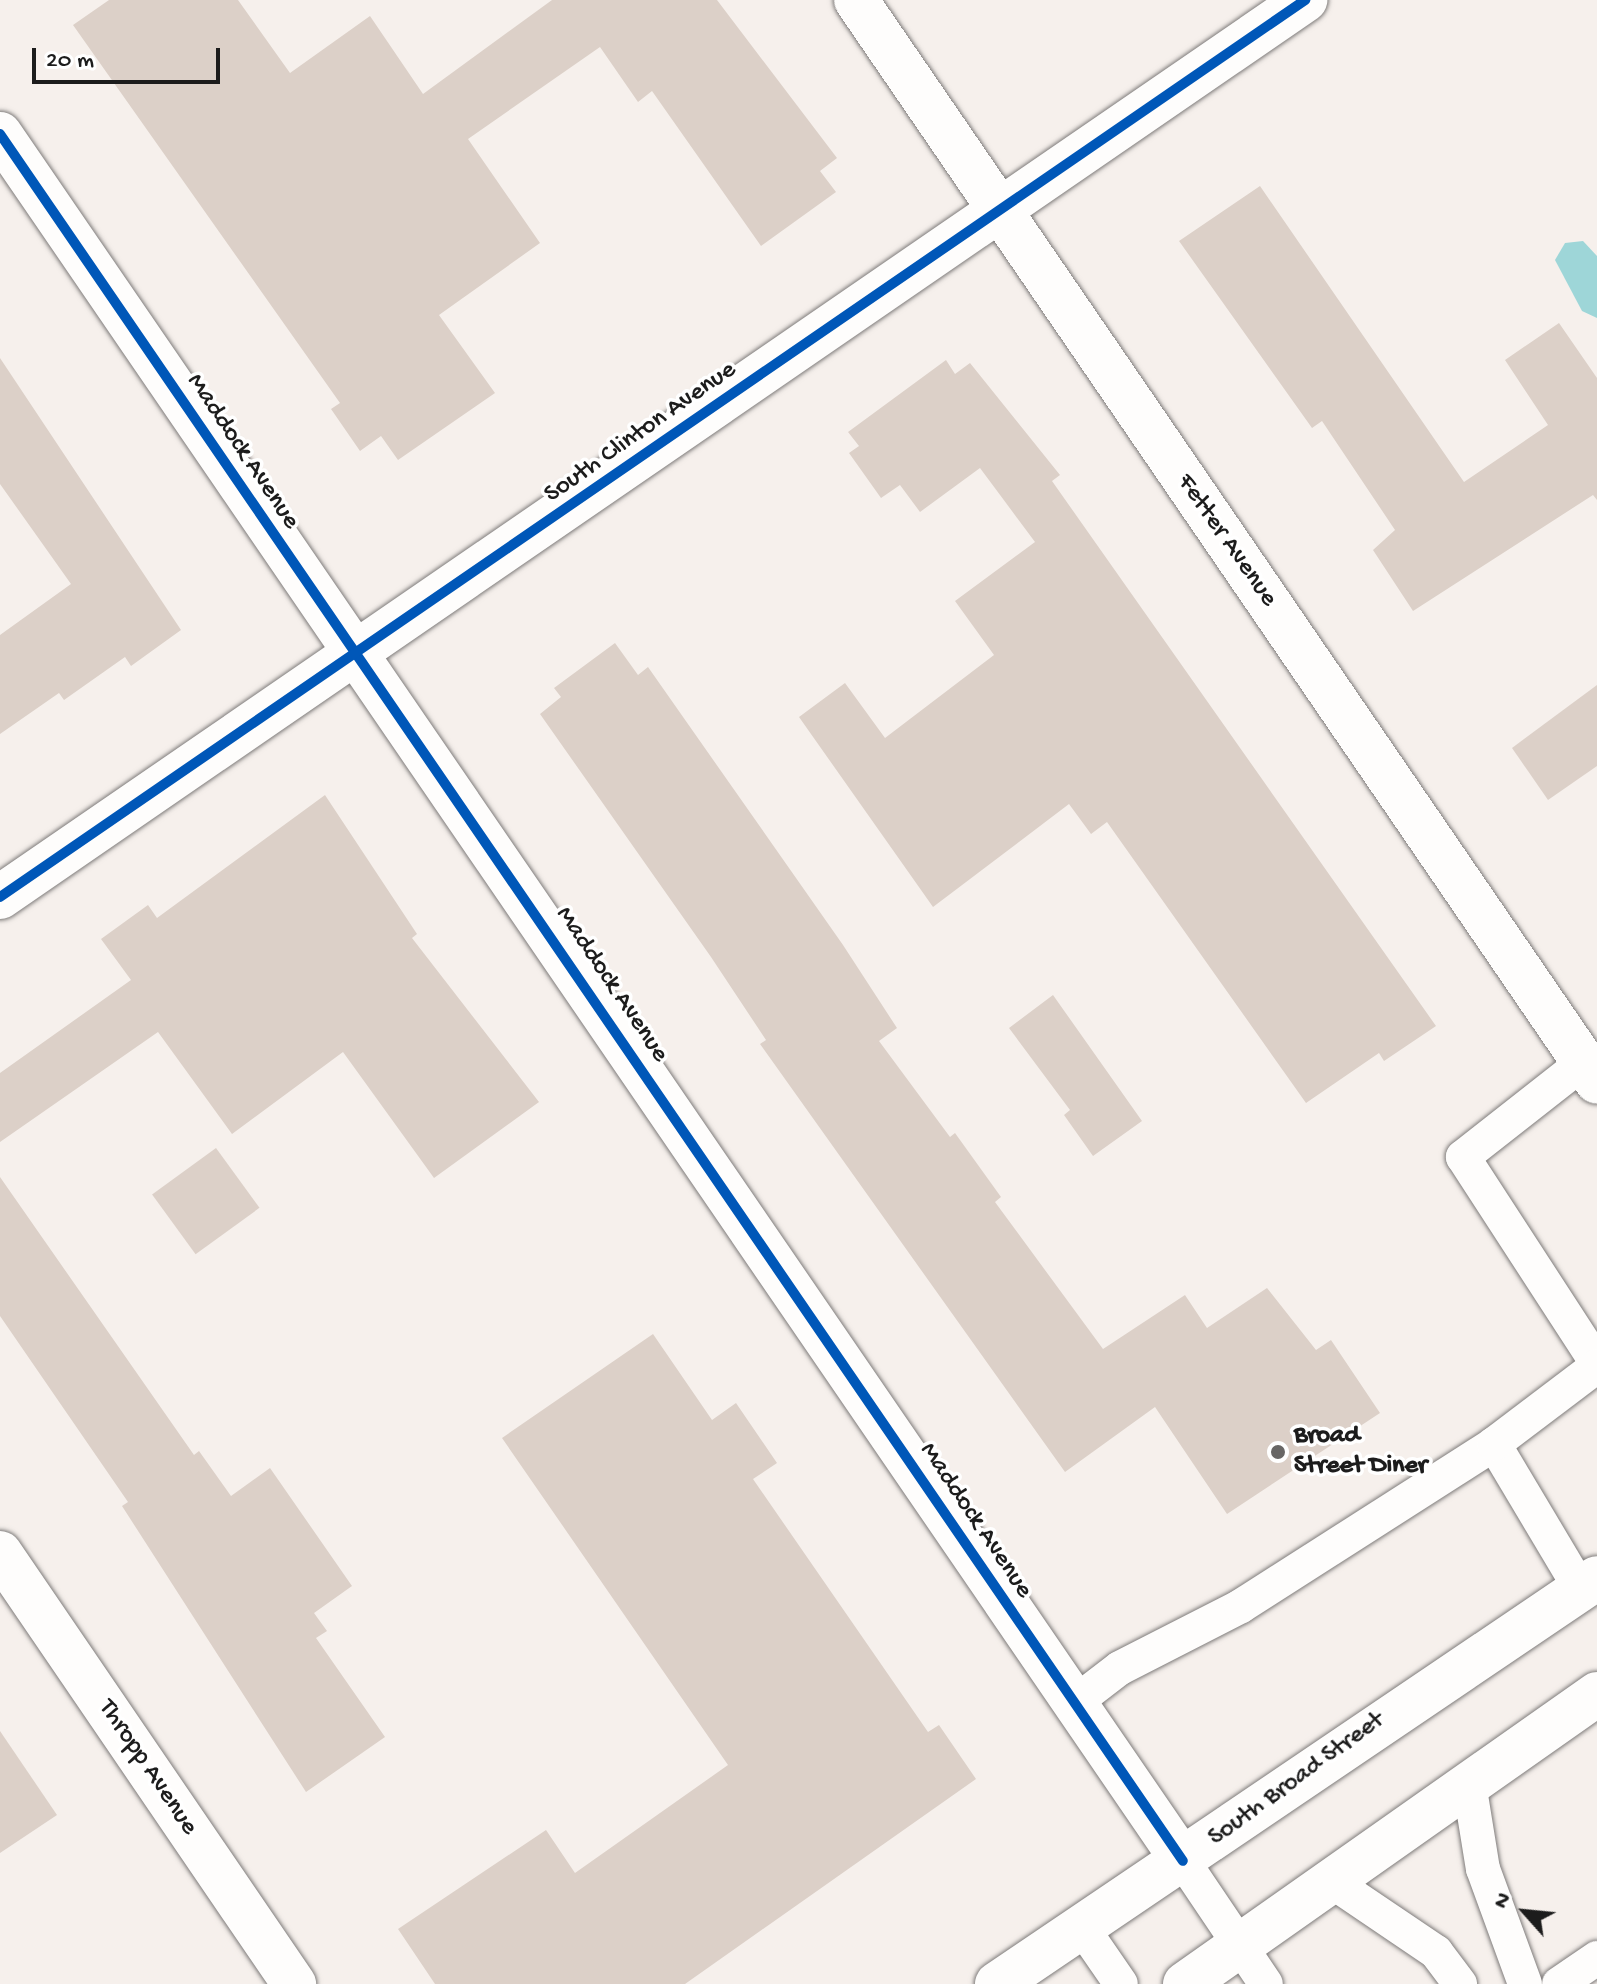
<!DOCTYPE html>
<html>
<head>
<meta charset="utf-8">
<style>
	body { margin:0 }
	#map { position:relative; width:1597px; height:1984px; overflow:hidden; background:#f6f0ec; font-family:"Gochi Hand",sans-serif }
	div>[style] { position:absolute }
	.water>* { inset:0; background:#9ed6d8 }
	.building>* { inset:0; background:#dcd0c8; transform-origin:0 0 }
	.roads { filter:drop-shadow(0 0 2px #7e7b7a) drop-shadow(0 0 2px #7e7b7a) }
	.lane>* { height:34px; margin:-17px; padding:0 17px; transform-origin:17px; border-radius:17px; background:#fefdfc }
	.street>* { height:44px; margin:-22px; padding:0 22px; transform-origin:22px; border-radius:22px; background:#fefdfc }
	.primary>* { height:44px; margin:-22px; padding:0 22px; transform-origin:22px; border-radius:22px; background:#fefdfc }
	.cycleway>* { height:10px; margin:-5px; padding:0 5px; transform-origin:5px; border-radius:5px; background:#0057b8 }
	.dots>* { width:22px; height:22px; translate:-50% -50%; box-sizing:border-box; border:4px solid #fff; border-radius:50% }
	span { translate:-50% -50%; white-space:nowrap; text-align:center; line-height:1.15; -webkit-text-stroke:7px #fff; paint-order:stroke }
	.street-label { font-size:26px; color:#1c1c1c }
	.poi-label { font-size:26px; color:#1c1c1c; font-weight:700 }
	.left { translate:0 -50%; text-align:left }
	.north { position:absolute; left:1485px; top:1872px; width:80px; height:80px; -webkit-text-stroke:6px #fff; paint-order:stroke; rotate:297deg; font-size:22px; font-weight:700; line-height:32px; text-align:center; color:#1c1c1c }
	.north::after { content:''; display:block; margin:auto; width:28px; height:36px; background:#1c1c1c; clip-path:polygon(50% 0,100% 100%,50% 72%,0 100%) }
	.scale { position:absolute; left:32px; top:48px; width:188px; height:36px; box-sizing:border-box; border:4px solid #1c1c1c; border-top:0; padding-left:10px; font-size:24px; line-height:28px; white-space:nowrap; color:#1c1c1c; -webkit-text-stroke:6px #fff; paint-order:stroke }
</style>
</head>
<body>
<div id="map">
	<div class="water">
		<i style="clip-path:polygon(1583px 241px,1597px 256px,1597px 318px,1582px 311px,1555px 260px,1565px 243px)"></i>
	</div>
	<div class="building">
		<i style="clip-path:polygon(109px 0,238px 0,290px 73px,370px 16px,423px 94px,552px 0,717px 0,837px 158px,820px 171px,836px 192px,761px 246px,652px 91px,638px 102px,600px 47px,468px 139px,540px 243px,439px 315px,495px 393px,398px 460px,381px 436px,360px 451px,331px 409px,340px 403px,73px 25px)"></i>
		<i style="clip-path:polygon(1260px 186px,1464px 482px,1548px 425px,1505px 360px,1559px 323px,1597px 378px,1597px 500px,1593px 495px,1413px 611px,1373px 550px,1395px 530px,1322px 421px,1312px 428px,1179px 241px)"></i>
		<i style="clip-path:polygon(0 358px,181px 630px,131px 666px,125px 657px,64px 700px,59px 693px,0 734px,0 635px,71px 584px,0 484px)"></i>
		<i style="clip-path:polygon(946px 360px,955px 374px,970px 363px,1060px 475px,1052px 481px,1436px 1026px,1384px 1061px,1379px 1053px,1306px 1103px,1107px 822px,1091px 834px,1069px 804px,933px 907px,799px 717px,845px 683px,885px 738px,994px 655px,955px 601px,1035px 542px,980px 468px,920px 512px,900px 485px,881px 498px,849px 453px,859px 446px,848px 432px)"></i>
		<i style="clip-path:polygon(615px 643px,638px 675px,648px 667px,843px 945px,897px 1028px,879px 1041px,950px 1137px,955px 1133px,1001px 1197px,995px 1202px,1103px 1349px,1185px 1295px,1207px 1328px,1267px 1288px,1316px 1350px,1331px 1340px,1380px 1413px,1227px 1514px,1155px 1407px,1065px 1472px,760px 1044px,766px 1040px,711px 957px,540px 714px,561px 697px,554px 688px)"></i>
		<i style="clip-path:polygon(1597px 685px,1597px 766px,1548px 800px,1512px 748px)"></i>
		<i style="clip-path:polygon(325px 795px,417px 934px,412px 938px,539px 1102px,434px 1178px,343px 1052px,232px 1134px,158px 1032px,0 1142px,0 1073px,131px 980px,101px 939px,148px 905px,157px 918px)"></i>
		<i style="clip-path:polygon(1053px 995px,1142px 1121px,1093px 1156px,1064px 1115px,1070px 1110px,1009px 1028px)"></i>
		<i style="left:216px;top:1148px;width:74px;height:79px;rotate:54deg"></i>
		<i style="clip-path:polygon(0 1177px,194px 1455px,199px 1451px,231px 1496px,270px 1468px,352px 1586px,314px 1613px,327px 1631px,316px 1638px,385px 1737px,306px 1792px,122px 1506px,128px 1502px,0 1316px)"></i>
		<i style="clip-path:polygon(653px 1334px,712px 1420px,736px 1403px,777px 1463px,753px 1479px,928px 1732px,939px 1725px,976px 1779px,685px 1984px,435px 1984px,398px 1929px,546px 1830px,575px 1873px,728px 1765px,502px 1438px)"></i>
		<i style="clip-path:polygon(0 1731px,57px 1815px,0 1853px)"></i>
	</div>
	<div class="roads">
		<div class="lane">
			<i style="left:1584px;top:1062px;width:154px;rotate:141.9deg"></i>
			<i style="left:1463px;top:1157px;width:246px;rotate:57deg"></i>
			<i style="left:1494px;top:1444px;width:168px;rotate:59.2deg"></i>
			<i style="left:1073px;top:1704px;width:59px;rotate:-37.5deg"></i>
			<i style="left:1120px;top:1668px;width:136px;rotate:-27.1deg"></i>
			<i style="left:1241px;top:1606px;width:300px;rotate:-32.6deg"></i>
			<i style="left:1494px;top:1444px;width:129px;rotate:-37.1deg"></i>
			<i style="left:1469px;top:1783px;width:87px;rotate:80.8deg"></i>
			<i style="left:1483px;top:1869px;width:122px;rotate:69.9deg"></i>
			<i style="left:1183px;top:1861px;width:148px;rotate:56deg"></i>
			<i style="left:1331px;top:1881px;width:127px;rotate:34.1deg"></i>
			<i style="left:1436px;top:1952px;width:40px;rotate:53deg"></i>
			<i style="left:1081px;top:1926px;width:70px;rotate:55.4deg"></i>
			<i style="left:1559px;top:1984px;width:46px;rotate:-34.4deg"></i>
		</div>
		<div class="street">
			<i style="left:856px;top:0;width:1311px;rotate:55.59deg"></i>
			<i style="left:0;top:134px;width:2093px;rotate:55.59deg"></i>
			<i style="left:0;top:897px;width:1584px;rotate:-34.5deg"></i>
			<i style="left:0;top:1553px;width:522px;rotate:55.7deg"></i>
		</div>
		<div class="primary">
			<i style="left:997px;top:1984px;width:724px;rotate:-34.08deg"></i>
			<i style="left:1185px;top:1984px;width:504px;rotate:-35.14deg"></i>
		</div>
	</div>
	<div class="cycleway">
		<i style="left:0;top:134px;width:2093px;rotate:55.59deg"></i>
		<i style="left:0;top:897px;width:1584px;rotate:-34.5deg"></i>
	</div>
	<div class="dots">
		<i style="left:1278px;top:1452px;background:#686665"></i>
	</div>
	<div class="street-label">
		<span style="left:641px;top:433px;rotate:-35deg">South Clinton Avenue</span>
		<span style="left:242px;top:452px;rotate:56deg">Maddock Avenue</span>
		<span style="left:1226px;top:541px;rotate:55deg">Fetter Avenue</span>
		<span style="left:611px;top:985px;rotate:56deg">Maddock Avenue</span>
		<span style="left:975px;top:1521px;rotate:56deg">Maddock Avenue</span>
		<span style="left:147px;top:1768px;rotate:56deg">Thropp Avenue</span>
		<span style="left:1297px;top:1780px;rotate:-36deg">South Broad Street</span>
	</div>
	<div class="poi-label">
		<span class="left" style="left:1294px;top:1452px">Broad<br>Street Diner</span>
	</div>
	<div class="north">N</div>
	<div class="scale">20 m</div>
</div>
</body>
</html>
